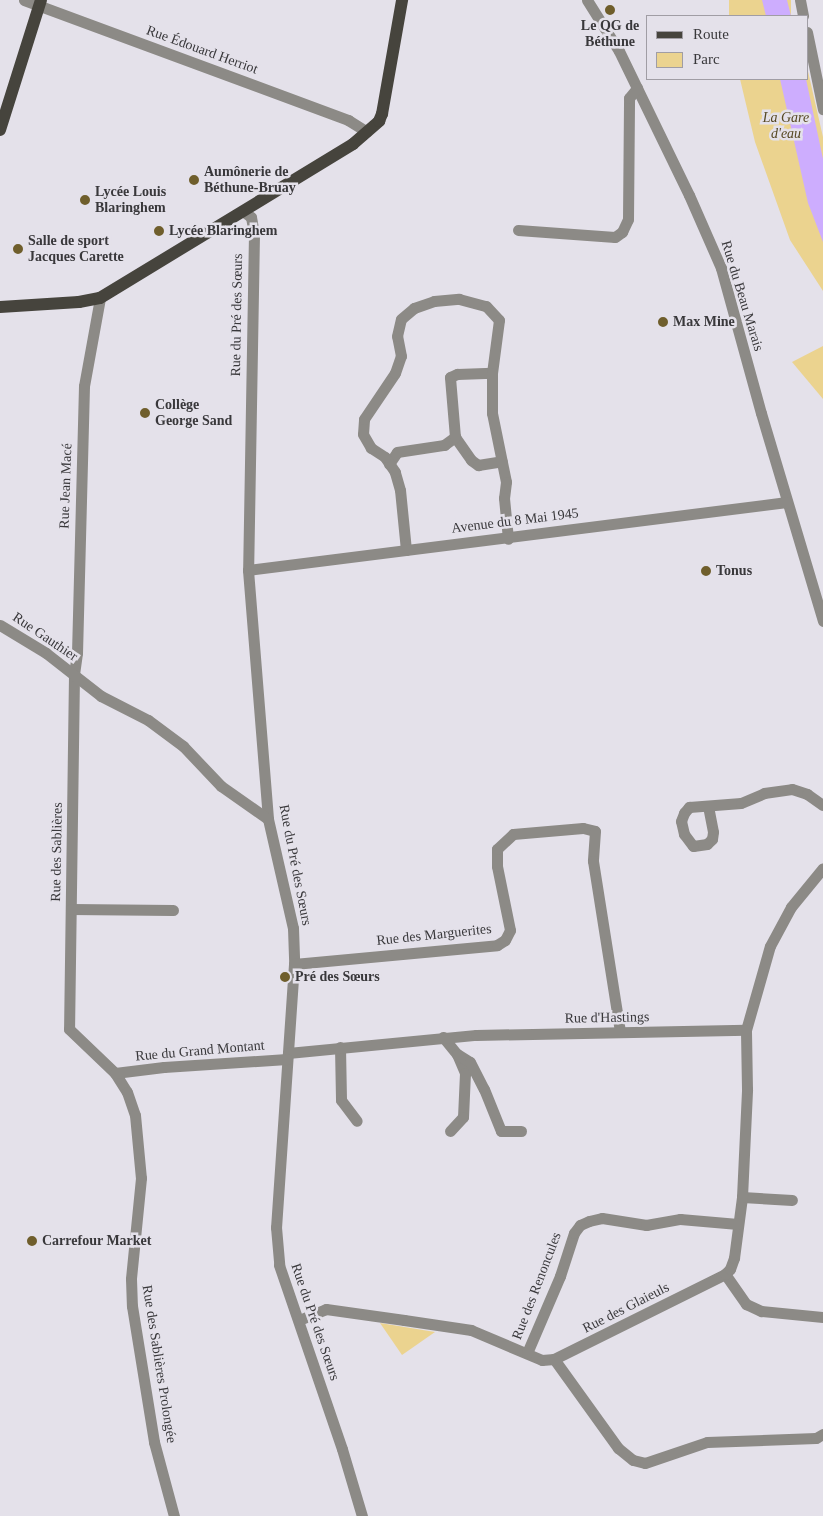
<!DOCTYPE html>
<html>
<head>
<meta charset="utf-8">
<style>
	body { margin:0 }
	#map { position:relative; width:823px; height:1516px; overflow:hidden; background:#e4e1ea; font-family:Georgia,serif }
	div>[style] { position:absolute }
	.green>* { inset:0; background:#ebd38f; transform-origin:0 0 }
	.water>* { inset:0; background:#cdadfe }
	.minor>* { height:11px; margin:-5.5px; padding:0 5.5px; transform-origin:5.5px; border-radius:5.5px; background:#8c8a86 }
	.major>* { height:12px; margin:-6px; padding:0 6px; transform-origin:6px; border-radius:6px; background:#46443d }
	.dots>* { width:14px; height:14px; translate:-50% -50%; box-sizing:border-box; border:2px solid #e4e1ea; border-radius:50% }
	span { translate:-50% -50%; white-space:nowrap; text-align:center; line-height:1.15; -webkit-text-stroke:5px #e4e1ea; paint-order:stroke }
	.poi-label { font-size:14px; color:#39383b; font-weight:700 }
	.left { translate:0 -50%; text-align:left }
	.street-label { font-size:14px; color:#39383b }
	.park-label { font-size:14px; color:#564822; font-style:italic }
	.legend { position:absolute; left:646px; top:15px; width:162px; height:65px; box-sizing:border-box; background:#e4e1ea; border:1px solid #a09da4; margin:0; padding:6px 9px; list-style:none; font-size:15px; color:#39383b }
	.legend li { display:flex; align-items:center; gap:10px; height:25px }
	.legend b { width:25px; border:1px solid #a09da4 }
</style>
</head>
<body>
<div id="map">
	<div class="green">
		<i style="left:729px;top:0;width:62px;height:16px"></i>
		<i style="clip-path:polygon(807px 67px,823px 137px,823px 291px,790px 240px,755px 142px,740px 79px,807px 79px)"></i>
		<i style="clip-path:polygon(823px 346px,823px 399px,792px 362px)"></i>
		<i style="clip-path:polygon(380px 1323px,435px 1332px,402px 1355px)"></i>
	</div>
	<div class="water">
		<i style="clip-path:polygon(762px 0,787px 0,791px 16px,766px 16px)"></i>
		<i style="clip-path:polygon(780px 79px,806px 79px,823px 159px,823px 242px,808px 203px)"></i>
	</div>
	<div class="minor">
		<i style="left:24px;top:0;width:346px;rotate:20.3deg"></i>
		<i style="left:348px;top:120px;width:22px;rotate:32deg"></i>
		<i style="left:587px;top:0;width:60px;rotate:57.9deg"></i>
		<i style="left:619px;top:51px;width:160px;rotate:64.1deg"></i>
		<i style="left:689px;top:195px;width:80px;rotate:66.3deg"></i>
		<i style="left:721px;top:268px;width:150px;rotate:74.6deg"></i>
		<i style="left:761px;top:413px;width:217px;rotate:73.4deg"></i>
		<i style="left:800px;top:0;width:16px;rotate:79deg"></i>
		<i style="left:807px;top:32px;width:79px;rotate:78.3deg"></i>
		<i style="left:243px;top:211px;width:10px;rotate:37deg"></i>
		<i style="left:251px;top:217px;width:17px;rotate:80deg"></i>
		<i style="left:254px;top:234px;width:336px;rotate:91deg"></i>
		<i style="left:248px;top:570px;width:250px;rotate:85.4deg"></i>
		<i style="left:268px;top:819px;width:112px;rotate:77.1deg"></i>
		<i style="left:293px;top:928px;width:36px;rotate:88deg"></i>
		<i style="left:294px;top:964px;width:264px;rotate:93.9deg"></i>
		<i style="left:276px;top:1227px;width:38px;rotate:85deg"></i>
		<i style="left:279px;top:1265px;width:194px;rotate:71.1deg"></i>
		<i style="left:342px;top:1449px;width:70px;rotate:73.4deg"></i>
		<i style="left:518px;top:230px;width:97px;rotate:4.1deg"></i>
		<i style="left:615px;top:237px;width:9px;rotate:-36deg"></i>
		<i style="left:622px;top:232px;width:14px;rotate:-65deg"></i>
		<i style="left:628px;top:219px;width:121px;rotate:-89.5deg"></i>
		<i style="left:629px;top:98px;width:13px;rotate:-51deg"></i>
		<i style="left:100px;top:298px;width:89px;rotate:100.3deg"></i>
		<i style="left:84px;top:386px;width:267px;rotate:91.5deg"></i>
		<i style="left:77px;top:653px;width:22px;rotate:98deg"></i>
		<i style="left:74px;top:675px;width:354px;rotate:90.8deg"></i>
		<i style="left:69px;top:1029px;width:64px;rotate:43.7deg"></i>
		<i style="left:115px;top:1073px;width:22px;rotate:58deg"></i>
		<i style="left:127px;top:1092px;width:24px;rotate:71deg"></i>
		<i style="left:135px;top:1115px;width:63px;rotate:84.6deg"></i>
		<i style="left:141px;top:1178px;width:101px;rotate:95.7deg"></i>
		<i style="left:131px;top:1279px;width:27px;rotate:88deg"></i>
		<i style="left:132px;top:1306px;width:138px;rotate:80.8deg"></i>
		<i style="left:154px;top:1442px;width:77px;rotate:74.9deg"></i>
		<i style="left:455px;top:437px;width:28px;rotate:55deg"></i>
		<i style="left:471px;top:460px;width:9px;rotate:36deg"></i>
		<i style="left:478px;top:465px;width:24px;rotate:-9deg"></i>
		<i style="left:389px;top:464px;width:14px;rotate:-56deg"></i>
		<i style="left:397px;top:452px;width:48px;rotate:-8.5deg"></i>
		<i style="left:444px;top:445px;width:14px;rotate:-36deg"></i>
		<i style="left:455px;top:437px;width:60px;rotate:-94.8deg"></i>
		<i style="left:450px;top:377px;width:8px;rotate:-23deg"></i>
		<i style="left:457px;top:374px;width:35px;rotate:-2deg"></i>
		<i style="left:406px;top:550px;width:60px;rotate:-95.7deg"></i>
		<i style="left:400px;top:490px;width:19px;rotate:-106deg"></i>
		<i style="left:395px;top:472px;width:18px;rotate:-124deg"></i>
		<i style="left:385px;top:457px;width:17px;rotate:-147deg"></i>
		<i style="left:371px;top:448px;width:16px;rotate:-120deg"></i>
		<i style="left:363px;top:434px;width:15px;rotate:-86deg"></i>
		<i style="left:364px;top:419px;width:55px;rotate:-56deg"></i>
		<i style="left:395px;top:373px;width:18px;rotate:-71deg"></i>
		<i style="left:401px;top:356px;width:20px;rotate:-101deg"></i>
		<i style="left:397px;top:336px;width:17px;rotate:-77deg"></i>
		<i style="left:401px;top:319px;width:17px;rotate:-40deg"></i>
		<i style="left:414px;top:308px;width:21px;rotate:-19deg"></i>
		<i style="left:434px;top:301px;width:25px;rotate:-5deg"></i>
		<i style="left:459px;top:299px;width:28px;rotate:15deg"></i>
		<i style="left:486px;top:306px;width:19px;rotate:47deg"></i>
		<i style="left:499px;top:320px;width:53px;rotate:97.5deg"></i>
		<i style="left:492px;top:373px;width:40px;rotate:90deg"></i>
		<i style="left:492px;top:413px;width:70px;rotate:78.5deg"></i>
		<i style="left:506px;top:482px;width:16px;rotate:97deg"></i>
		<i style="left:504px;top:498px;width:41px;rotate:84.4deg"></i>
		<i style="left:248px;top:570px;width:543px;rotate:-7.19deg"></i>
		<i style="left:0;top:625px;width:54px;rotate:31.3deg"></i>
		<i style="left:46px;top:653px;width:70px;rotate:38deg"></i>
		<i style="left:101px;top:696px;width:53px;rotate:27.1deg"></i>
		<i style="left:148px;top:720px;width:44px;rotate:36.6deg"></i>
		<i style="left:183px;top:746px;width:55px;rotate:46.5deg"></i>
		<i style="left:221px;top:786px;width:57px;rotate:35.1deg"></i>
		<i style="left:708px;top:806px;width:26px;rotate:79deg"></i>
		<i style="left:713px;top:832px;width:7px;rotate:98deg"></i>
		<i style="left:712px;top:839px;width:7px;rotate:135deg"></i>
		<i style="left:707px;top:844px;width:14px;rotate:172deg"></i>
		<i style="left:693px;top:846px;width:15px;rotate:-127deg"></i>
		<i style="left:684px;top:834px;width:13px;rotate:-103deg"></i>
		<i style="left:681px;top:821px;width:9px;rotate:-69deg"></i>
		<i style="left:684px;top:813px;width:8px;rotate:-50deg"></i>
		<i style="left:689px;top:807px;width:52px;rotate:-4.4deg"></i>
		<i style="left:741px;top:803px;width:25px;rotate:-23deg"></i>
		<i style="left:764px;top:793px;width:28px;rotate:-8deg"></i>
		<i style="left:792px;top:789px;width:16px;rotate:18deg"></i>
		<i style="left:807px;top:794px;width:19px;rotate:35deg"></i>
		<i style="left:71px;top:909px;width:102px;rotate:0.6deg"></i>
		<i style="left:294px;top:964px;width:204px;rotate:-5.3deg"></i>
		<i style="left:497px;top:945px;width:9px;rotate:-32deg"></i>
		<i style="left:505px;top:940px;width:11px;rotate:-63deg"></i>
		<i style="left:510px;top:930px;width:65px;rotate:-101.5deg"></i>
		<i style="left:497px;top:866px;width:17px;rotate:-90deg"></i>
		<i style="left:497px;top:849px;width:22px;rotate:-43deg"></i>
		<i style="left:513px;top:834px;width:70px;rotate:-4.9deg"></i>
		<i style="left:583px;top:828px;width:12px;rotate:14deg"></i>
		<i style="left:595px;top:831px;width:30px;rotate:94deg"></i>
		<i style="left:593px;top:861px;width:173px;rotate:81deg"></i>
		<i style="left:443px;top:1037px;width:22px;rotate:51deg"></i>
		<i style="left:457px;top:1054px;width:21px;rotate:67deg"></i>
		<i style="left:465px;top:1073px;width:44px;rotate:92.6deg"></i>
		<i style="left:463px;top:1117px;width:19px;rotate:133deg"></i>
		<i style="left:340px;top:1047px;width:53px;rotate:88.9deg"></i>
		<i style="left:341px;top:1100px;width:26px;rotate:53deg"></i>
		<i style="left:288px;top:1053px;width:189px;rotate:-5.5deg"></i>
		<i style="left:476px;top:1035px;width:270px;rotate:-1.1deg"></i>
		<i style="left:746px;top:1030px;width:87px;rotate:-74.1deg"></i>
		<i style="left:770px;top:946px;width:44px;rotate:-61.7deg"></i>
		<i style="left:791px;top:907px;width:50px;rotate:-50.6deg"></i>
		<i style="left:457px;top:1054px;width:15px;rotate:32deg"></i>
		<i style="left:470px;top:1062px;width:30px;rotate:63deg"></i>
		<i style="left:484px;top:1089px;width:45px;rotate:68deg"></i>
		<i style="left:501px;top:1131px;width:20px"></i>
		<i style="left:115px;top:1073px;width:49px;rotate:-7deg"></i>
		<i style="left:164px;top:1067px;width:123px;rotate:-3.7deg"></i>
		<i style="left:742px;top:1197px;width:50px;rotate:3.4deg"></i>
		<i style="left:725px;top:1274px;width:37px;rotate:55deg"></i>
		<i style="left:746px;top:1304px;width:17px;rotate:25deg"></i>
		<i style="left:761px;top:1311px;width:62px;rotate:5.5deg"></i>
		<i style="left:299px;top:1320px;width:29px;rotate:-22deg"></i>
		<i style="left:326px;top:1309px;width:79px;rotate:8deg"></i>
		<i style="left:404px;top:1320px;width:68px;rotate:8.5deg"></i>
		<i style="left:471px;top:1330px;width:77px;rotate:22.9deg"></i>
		<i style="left:542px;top:1360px;width:12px;rotate:-5deg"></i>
		<i style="left:554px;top:1359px;width:191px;rotate:-26.4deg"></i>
		<i style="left:725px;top:1274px;width:7px;rotate:-45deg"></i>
		<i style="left:730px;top:1269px;width:12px;rotate:-70deg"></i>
		<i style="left:734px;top:1258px;width:62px;rotate:-82.5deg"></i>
		<i style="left:742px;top:1197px;width:108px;rotate:-87.3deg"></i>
		<i style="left:747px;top:1089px;width:59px;rotate:-91deg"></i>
		<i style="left:527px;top:1353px;width:84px;rotate:-66.8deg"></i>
		<i style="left:560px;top:1276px;width:45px;rotate:-72deg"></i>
		<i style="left:574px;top:1233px;width:10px;rotate:-53deg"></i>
		<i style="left:580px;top:1225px;width:10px;rotate:-24deg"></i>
		<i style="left:589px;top:1221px;width:13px;rotate:-13deg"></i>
		<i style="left:602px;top:1218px;width:45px;rotate:9deg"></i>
		<i style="left:646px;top:1225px;width:35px;rotate:-10deg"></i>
		<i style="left:680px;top:1219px;width:58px;rotate:4.9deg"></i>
		<i style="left:554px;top:1359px;width:110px;rotate:54.3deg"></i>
		<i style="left:618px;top:1448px;width:19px;rotate:39deg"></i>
		<i style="left:633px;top:1460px;width:12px;rotate:14deg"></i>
		<i style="left:645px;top:1463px;width:65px;rotate:-18.7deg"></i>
		<i style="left:707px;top:1442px;width:109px;rotate:-2.1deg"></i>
		<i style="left:816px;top:1438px;width:8px;rotate:-30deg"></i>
	</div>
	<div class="major">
		<i style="left:0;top:130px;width:136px;rotate:-72.5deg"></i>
		<i style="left:0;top:307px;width:79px;rotate:-3.6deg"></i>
		<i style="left:79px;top:302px;width:21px;rotate:-11deg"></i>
		<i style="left:100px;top:298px;width:296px;rotate:-31.3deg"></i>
		<i style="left:353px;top:144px;width:35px;rotate:-41deg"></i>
		<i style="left:379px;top:121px;width:8px;rotate:-67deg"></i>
		<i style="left:382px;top:114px;width:116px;rotate:-80deg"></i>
	</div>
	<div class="dots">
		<i style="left:610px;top:10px;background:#6f5e2c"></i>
		<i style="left:194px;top:180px;background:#6f5e2c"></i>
		<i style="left:85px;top:200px;background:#6f5e2c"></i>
		<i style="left:159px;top:231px;background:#6f5e2c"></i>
		<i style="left:18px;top:249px;background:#6f5e2c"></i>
		<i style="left:663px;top:322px;background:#6f5e2c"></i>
		<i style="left:145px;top:413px;background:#6f5e2c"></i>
		<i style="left:706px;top:571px;background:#6f5e2c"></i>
		<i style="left:285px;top:977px;background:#6f5e2c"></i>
		<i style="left:32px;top:1241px;background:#6f5e2c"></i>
	</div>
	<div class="poi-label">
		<span style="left:610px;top:34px">Le QG de<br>Béthune</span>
		<span class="left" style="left:204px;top:180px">Aumônerie de<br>Béthune-Bruay</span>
		<span class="left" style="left:95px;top:200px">Lycée Louis<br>Blaringhem</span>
		<span class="left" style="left:169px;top:231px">Lycée Blaringhem</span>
		<span class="left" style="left:28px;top:249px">Salle de sport<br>Jacques Carette</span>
		<span class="left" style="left:673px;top:322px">Max Mine</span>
		<span class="left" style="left:155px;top:413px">Collège<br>George Sand</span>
		<span class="left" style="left:716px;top:571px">Tonus</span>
		<span class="left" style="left:295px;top:977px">Pré des Sœurs</span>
		<span class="left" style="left:42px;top:1241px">Carrefour Market</span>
	</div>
	<div class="street-label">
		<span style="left:202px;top:50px;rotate:20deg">Rue Édouard Herriot</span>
		<span style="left:742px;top:296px;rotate:73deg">Rue du Beau Marais</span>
		<span style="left:237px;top:315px;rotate:-89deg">Rue du Pré des Sœurs</span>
		<span style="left:66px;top:486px;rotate:-88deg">Rue Jean Macé</span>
		<span style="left:515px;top:521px;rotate:-7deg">Avenue du 8 Mai 1945</span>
		<span style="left:45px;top:637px;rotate:34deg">Rue Gauthier</span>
		<span style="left:57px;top:852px;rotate:-89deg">Rue des Sablières</span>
		<span style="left:295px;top:865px;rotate:79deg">Rue du Pré des Sœurs</span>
		<span style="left:434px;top:935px;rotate:-6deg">Rue des Marguerites</span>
		<span style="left:607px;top:1018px;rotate:-1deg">Rue d'Hastings</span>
		<span style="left:200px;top:1051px;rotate:-5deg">Rue du Grand Montant</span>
		<span style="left:537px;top:1286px;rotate:-69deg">Rue des Renoncules</span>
		<span style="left:626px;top:1308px;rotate:-27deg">Rue des Glaieuls</span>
		<span style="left:315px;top:1322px;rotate:71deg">Rue du Pré des Sœurs</span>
		<span style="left:159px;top:1364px;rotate:81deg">Rue des Sablières Prolongée</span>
	</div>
	<div class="park-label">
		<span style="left:786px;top:126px">La Gare<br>d'eau</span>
	</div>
	<ul class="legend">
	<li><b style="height:6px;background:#46443d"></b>Route</li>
	<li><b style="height:14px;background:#ebd38f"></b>Parc</li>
	</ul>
</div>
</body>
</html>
